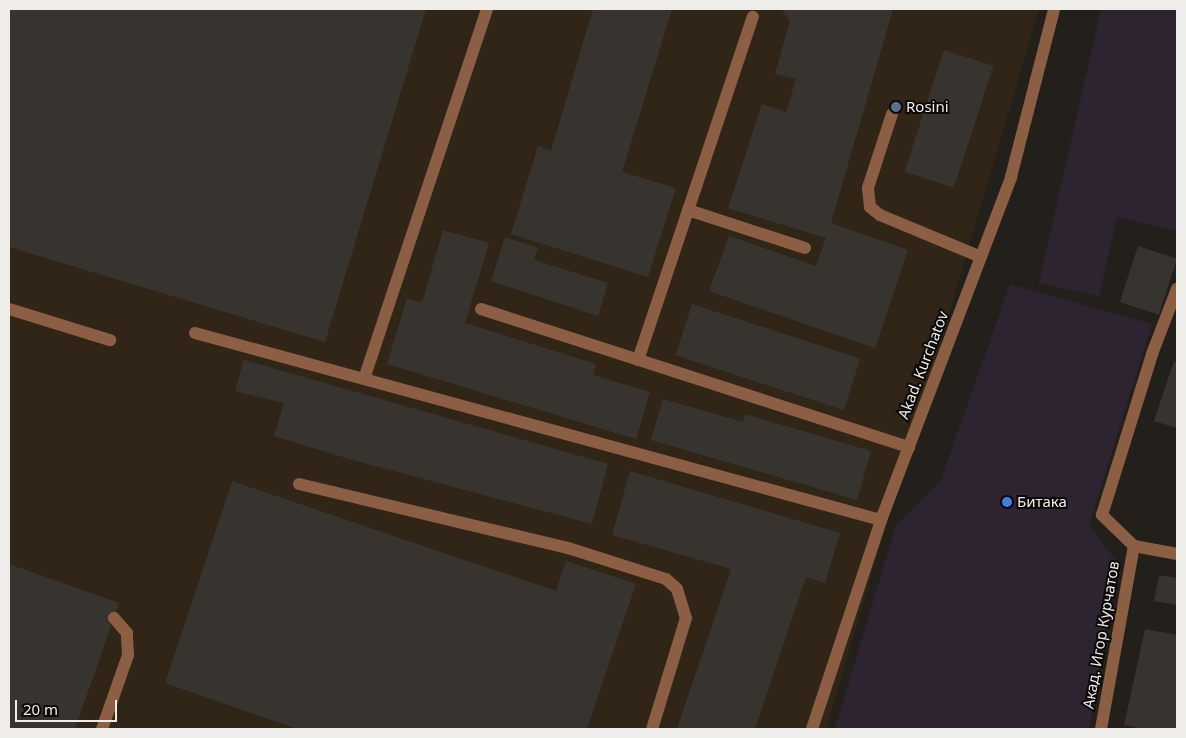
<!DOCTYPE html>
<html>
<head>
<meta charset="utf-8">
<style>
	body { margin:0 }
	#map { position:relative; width:1186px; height:738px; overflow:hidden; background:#23201b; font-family:"Noto Sans",sans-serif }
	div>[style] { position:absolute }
	.commercial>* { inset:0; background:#2e2331 }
	.industrial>* { inset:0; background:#312517 }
	.building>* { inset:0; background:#37342f; transform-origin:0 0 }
	.lane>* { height:12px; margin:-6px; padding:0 6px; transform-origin:6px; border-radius:6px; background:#8c5f44 }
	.street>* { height:12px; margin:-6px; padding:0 6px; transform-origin:6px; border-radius:6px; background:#8c5f44 }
	.dots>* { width:14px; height:14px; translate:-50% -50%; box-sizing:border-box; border:2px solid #0b0a08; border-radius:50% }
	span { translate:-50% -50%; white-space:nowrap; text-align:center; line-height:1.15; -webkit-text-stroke:4px #0b0a08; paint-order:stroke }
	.poi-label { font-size:15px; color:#efedea }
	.left { translate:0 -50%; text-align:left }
	.street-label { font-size:15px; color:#efedea }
	.frame { position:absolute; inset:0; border:10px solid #efedea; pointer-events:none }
	.scale { position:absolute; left:15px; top:700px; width:102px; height:22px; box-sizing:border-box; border:2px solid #efedea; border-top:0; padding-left:6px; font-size:15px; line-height:18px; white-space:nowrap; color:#efedea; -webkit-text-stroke:4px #0b0a08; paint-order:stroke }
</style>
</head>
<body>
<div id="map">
	<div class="commercial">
		<i style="clip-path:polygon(1101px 9px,1177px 9px,1177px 231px,1117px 217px,1099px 296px,1039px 283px)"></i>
		<i style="clip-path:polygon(1010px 284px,1152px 324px,1089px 525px,1117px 562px,1089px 729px,835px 729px,896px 525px,941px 480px)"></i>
	</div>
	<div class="industrial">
		<i style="clip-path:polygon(9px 9px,1039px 9px,826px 729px,9px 729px)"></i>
	</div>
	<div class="building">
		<i style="clip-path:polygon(9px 9px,426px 9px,325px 342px,9px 247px)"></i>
		<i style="clip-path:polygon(593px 9px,672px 9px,622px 172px,676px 188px,648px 277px,511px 234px,538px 146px,551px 151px)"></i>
		<i style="clip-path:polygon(781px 9px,893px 9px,831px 223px,908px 250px,875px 348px,709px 291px,729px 236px,816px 266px,826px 238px,728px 208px,762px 104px,786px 112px,796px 79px,775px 74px,790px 21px)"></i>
		<i style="left:944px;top:50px;width:52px;height:128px;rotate:18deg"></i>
		<i style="clip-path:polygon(443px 230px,489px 243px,465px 323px,596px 364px,593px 375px,650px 392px,636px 439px,387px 364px,407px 298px,422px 303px)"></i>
		<i style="clip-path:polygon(505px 237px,538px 248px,534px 260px,608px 283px,598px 316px,491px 281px)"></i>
		<i style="left:1138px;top:246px;width:41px;height:59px;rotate:18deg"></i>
		<i style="left:692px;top:304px;width:177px;height:54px;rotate:18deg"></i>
		<i style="clip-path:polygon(244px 360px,608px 464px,592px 524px,349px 459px,274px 436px,284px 403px,235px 391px)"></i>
		<i style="clip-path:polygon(1174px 361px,1177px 362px,1177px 428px,1154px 421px)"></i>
		<i style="clip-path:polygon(663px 399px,743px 422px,745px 414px,871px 451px,857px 500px,651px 440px)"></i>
		<i style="clip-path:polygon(630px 471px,840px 533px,825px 583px,806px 577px,755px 729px,677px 729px,731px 569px,612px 535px)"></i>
		<i style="clip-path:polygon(232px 481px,556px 591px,566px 561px,636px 584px,587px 729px,297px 729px,165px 683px)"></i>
		<i style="clip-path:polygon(9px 564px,119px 603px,75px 729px,9px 729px)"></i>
		<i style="clip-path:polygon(1159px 575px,1177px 578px,1177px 605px,1154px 601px)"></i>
		<i style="clip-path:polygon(1145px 629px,1177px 635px,1177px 729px,1146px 729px,1124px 725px)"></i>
	</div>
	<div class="lane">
		<i style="left:892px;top:114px;width:78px;rotate:108deg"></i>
		<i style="left:868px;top:188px;width:19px;rotate:84deg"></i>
		<i style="left:870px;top:207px;width:13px;rotate:39deg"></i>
		<i style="left:880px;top:215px;width:109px;rotate:22.6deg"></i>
		<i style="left:688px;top:210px;width:123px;rotate:18deg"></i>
		<i style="left:9px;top:309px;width:106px;rotate:17.1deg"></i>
		<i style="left:481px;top:309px;width:450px;rotate:17.9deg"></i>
		<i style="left:195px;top:333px;width:711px;rotate:15.25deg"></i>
		<i style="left:638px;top:360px;width:362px;rotate:-71.5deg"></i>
		<i style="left:364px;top:379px;width:390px;rotate:-71.6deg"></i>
		<i style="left:299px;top:484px;width:277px;rotate:13.4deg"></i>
		<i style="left:568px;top:548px;width:103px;rotate:17.6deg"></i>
		<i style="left:666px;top:579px;width:15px;rotate:42deg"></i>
		<i style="left:677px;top:589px;width:30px;rotate:73deg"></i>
		<i style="left:686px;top:618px;width:116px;rotate:107deg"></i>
		<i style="left:102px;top:729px;width:78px;rotate:-70.6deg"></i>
		<i style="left:128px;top:655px;width:22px;rotate:-93deg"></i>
		<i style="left:127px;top:633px;width:20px;rotate:-131deg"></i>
		<i style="left:1101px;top:729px;width:186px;rotate:-79.8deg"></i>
		<i style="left:1134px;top:546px;width:45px;rotate:-135.9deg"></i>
		<i style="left:1102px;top:515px;width:169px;rotate:-72.7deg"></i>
	</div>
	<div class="street">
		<i style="left:1152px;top:354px;width:70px;rotate:-69deg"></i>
		<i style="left:1134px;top:546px;width:44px;rotate:10.5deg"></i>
		<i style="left:812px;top:729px;width:220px;rotate:-71.7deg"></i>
		<i style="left:881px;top:520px;width:367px;rotate:-69.2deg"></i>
		<i style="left:1011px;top:177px;width:173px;rotate:-75.6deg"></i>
	</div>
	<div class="dots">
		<i style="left:896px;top:107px;background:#5c6f8a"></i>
		<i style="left:1007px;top:502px;background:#3f7fe0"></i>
	</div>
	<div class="poi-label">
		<span class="left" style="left:906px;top:107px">Rosini</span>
		<span class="left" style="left:1017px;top:502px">Битака</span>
	</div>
	<div class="street-label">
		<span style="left:923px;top:365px;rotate:-69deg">Akad. Kurchatov</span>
		<span style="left:1101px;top:635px;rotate:-80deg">Акад. Игор Курчатов</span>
	</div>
	<div class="frame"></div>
	<div class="scale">20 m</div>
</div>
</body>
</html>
